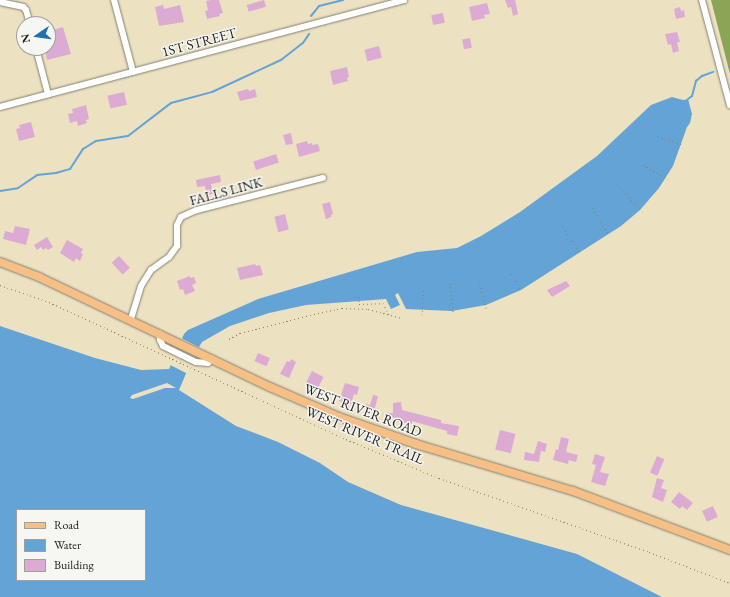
<!DOCTYPE html>
<html>
<head>
<meta charset="utf-8">
<style>
	body { margin:0 }
	#map { position:relative; width:730px; height:597px; overflow:hidden; background:#ece2c2; font-family:"EB Garamond",serif }
	div>[style] { position:absolute }
	.forest>* { inset:0; background:#8ca456 }
	.water>* { inset:0; background:#64a3d6 }
	.pier>* { inset:0; background:#ece2c2; transform-origin:0 0 }
	.stream>* { height:2px; margin:-1px; padding:0 1px; transform-origin:1px; border-radius:1px; background:#64a3d6 }
	.building>* { inset:0; background:#dbabd4; transform-origin:0 0 }
	.path>* { height:1px; margin-top:-0.5px; transform-origin:0; background:repeating-linear-gradient(90deg,#847f6f 0 1px,transparent 0 4px) }
	.roads { filter:drop-shadow(0 0 1px #847f6f) drop-shadow(0 0 1px #847f6f) }
	.minor>* { height:6px; margin:-3px; padding:0 3px; transform-origin:3px; border-radius:3px; background:#fff }
	.major>* { height:8px; margin:-4px; padding:0 4px; transform-origin:4px; border-radius:4px; background:#f5bf86 }
	span { translate:-50% -50%; white-space:nowrap; text-align:center; line-height:1.15; -webkit-text-stroke:3px #f6f6f2; paint-order:stroke }
	.street-label { font-size:14px; color:#1c1c1c }
	.legend { position:absolute; left:16px; top:509px; width:130px; height:72px; box-sizing:border-box; background:#f6f6f2; border:1px solid #9f9f9c; margin:0; padding:5px 7px; list-style:none; font-size:12px; color:#1c1c1c }
	.legend li { display:flex; align-items:center; gap:8px; height:20px }
	.legend b { width:20px; border:1px solid #9f9f9c }
	.north { position:absolute; left:16px; top:16px; width:40px; height:40px; box-sizing:border-box; background:#f6f6f2; border:1px solid #9f9f9c; border-radius:50%; rotate:257deg; font-size:11px; font-weight:700; line-height:16px; text-align:center; color:#1c1c1c }
	.north::after { content:''; display:block; margin:auto; width:14px; height:18px; background:#1f6fb2; clip-path:polygon(50% 0,100% 100%,50% 72%,0 100%) }
</style>
</head>
<body>
<div id="map">
	<div class="forest">
		<i style="clip-path:polygon(711px 0,730px 0,730px 74px)"></i>
	</div>
	<div class="water">
		<i style="clip-path:polygon(evenodd,672px 97px,683px 100px,688px 99px,692px 114px,690px 123px,687px 127px,673px 166px,659px 188px,640px 210px,621px 226px,521px 290px,486px 305px,452px 311px,406px 309px,398px 293px,395px 295px,400px 305px,391px 309px,386px 299px,306px 305px,269px 313px,230px 326px,202px 342px,193px 357px,179px 390px,236px 426px,278px 442px,320px 463px,348px 482px,401px 505px,577px 554px,662px 597px,0 597px,0 326px,95px 358px,141px 370px,169px 369px,184px 334px,188px 330px,258px 299px,417px 252px,457px 248px,481px 236px,520px 212px,597px 156px,651px 105px,672px 97px,167px 383px,176px 388px,165px 388px,133px 399px,130px 398px,132px 395px,167px 383px,672px 97px,17px 510px,145px 510px,145px 580px,17px 580px,17px 510px)"></i>
	</div>
	<div class="pier">
		<i style="left:181px;top:338px;width:22px;height:29px;rotate:27deg"></i>
	</div>
	<div class="stream">
		<i style="left:311px;top:16px;width:13px;rotate:-51deg"></i>
		<i style="left:319px;top:6px;width:25px;rotate:-14deg"></i>
		<i style="left:729px;top:67px;width:1px"></i>
		<i style="left:688px;top:99px;width:5px;rotate:-37deg"></i>
		<i style="left:692px;top:96px;width:16px;rotate:-75deg"></i>
		<i style="left:696px;top:81px;width:8px;rotate:-40deg"></i>
		<i style="left:702px;top:76px;width:12px;rotate:-20deg"></i>
		<i style="left:0;top:191px;width:18px;rotate:-9deg"></i>
		<i style="left:18px;top:188px;width:23px;rotate:-34deg"></i>
		<i style="left:37px;top:175px;width:19px;rotate:-6deg"></i>
		<i style="left:56px;top:173px;width:15px;rotate:-16deg"></i>
		<i style="left:70px;top:169px;width:24px;rotate:-57deg"></i>
		<i style="left:83px;top:149px;width:15px;rotate:-32deg"></i>
		<i style="left:96px;top:141px;width:32px;rotate:-9deg"></i>
		<i style="left:128px;top:136px;width:54px;rotate:-37.5deg"></i>
		<i style="left:171px;top:103px;width:42px;rotate:-15deg"></i>
		<i style="left:212px;top:92px;width:76px;rotate:-24.9deg"></i>
		<i style="left:281px;top:60px;width:28px;rotate:-38deg"></i>
		<i style="left:303px;top:43px;width:11px;rotate:-56deg"></i>
	</div>
	<div class="building">
		<i style="clip-path:polygon(211px 0,219px 0,223px 13px,219px 14px,220px 16px,207px 19px,205px 11px,208px 10px,206px 1px)"></i>
		<i style="left:264px;top:0;width:7px;height:18px;rotate:74deg"></i>
		<i style="clip-path:polygon(505px 0,515px 0,518px 14px,513px 16px,511px 7px,508px 8px)"></i>
		<i style="clip-path:polygon(487px 3px,490px 14px,484px 15px,485px 18px,472px 21px,469px 7px)"></i>
		<i style="clip-path:polygon(163px 5px,164px 9px,180px 5px,184px 22px,159px 26px,155px 7px)"></i>
		<i style="clip-path:polygon(680px 7px,681px 11px,684px 10px,685px 17px,676px 19px,674px 9px)"></i>
		<i style="left:443px;top:13px;width:10px;height:12px;rotate:79deg"></i>
		<i style="clip-path:polygon(63px 27px,71px 54px,47px 60px,45px 48px,52px 47px,50px 31px)"></i>
		<i style="clip-path:polygon(677px 32px,680px 42px,677px 42px,679px 51px,673px 53px,671px 44px,668px 45px,665px 34px)"></i>
		<i style="left:470px;top:38px;width:10px;height:8px;rotate:79deg"></i>
		<i style="left:379px;top:46px;width:12px;height:15px;rotate:76deg"></i>
		<i style="clip-path:polygon(347px 67px,349px 77px,347px 78px,348px 81px,333px 85px,330px 71px)"></i>
		<i style="clip-path:polygon(248px 89px,249px 91px,255px 89px,257px 97px,240px 101px,237px 92px)"></i>
		<i style="left:124px;top:92px;width:13px;height:17px;rotate:77deg"></i>
		<i style="clip-path:polygon(86px 105px,89px 119px,86px 120px,87px 123px,78px 126px,77px 121px,70px 123px,68px 114px,73px 113px,72px 109px)"></i>
		<i style="clip-path:polygon(31px 122px,35px 137px,19px 141px,16px 129px,20px 128px,19px 125px)"></i>
		<i style="clip-path:polygon(291px 133px,293px 144px,286px 145px,283px 135px)"></i>
		<i style="clip-path:polygon(307px 141px,308px 144px,312px 143px,312px 145px,318px 144px,320px 151px,299px 157px,296px 144px)"></i>
		<i style="left:276px;top:154px;width:9px;height:24px;rotate:72deg"></i>
		<i style="clip-path:polygon(220px 175px,221px 182px,211px 184px,213px 194px,207px 195px,205px 186px,197px 187px,196px 180px)"></i>
		<i style="clip-path:polygon(330px 202px,333px 214px,331px 215px,331px 217px,326px 219px,322px 204px)"></i>
		<i style="left:285px;top:214px;width:16px;height:11px;rotate:76deg"></i>
		<i style="clip-path:polygon(15px 226px,30px 229px,26px 245px,3px 239px,5px 231px,13px 233px)"></i>
		<i style="clip-path:polygon(47px 237px,53px 247px,48px 250px,46px 248px,43px 250px,41px 247px,37px 250px,34px 245px)"></i>
		<i style="clip-path:polygon(67px 240px,83px 249px,81px 253px,83px 254px,80px 261px,76px 258px,74px 262px,60px 253px)"></i>
		<i style="left:119px;top:256px;width:16px;height:10px;rotate:47deg"></i>
		<i style="clip-path:polygon(255px 264px,256px 266px,260px 265px,263px 275px,240px 280px,237px 268px)"></i>
		<i style="clip-path:polygon(190px 276px,190px 278px,194px 277px,196px 283px,192px 285px,195px 291px,185px 295px,183px 289px,180px 290px,177px 281px)"></i>
		<i style="clip-path:polygon(566px 281px,570px 286px,552px 297px,547px 290px)"></i>
		<i style="left:258px;top:353px;width:13px;height:9px;rotate:23deg"></i>
		<i style="clip-path:polygon(291px 359px,296px 362px,289px 378px,280px 374px,287px 361px,290px 362px)"></i>
		<i style="left:312px;top:371px;width:13px;height:15px;rotate:27deg"></i>
		<i style="clip-path:polygon(345px 383px,359px 387px,357px 395px,354px 394px,351px 404px,339px 401px)"></i>
		<i style="clip-path:polygon(373px 395px,378px 396px,374px 412px,365px 410px,366px 404px,370px 405px)"></i>
		<i style="clip-path:polygon(401px 402px,402px 410px,441px 420px,441px 423px,459px 426px,457px 436px,447px 434px,447px 431px,412px 421px,412px 424px,394px 421px,399px 419px,382px 414px,393px 413px,393px 403px)"></i>
		<i style="left:500px;top:430px;width:16px;height:20px;rotate:14deg"></i>
		<i style="clip-path:polygon(561px 437px,569px 439px,566px 452px,578px 455px,576px 462px,569px 460px,568px 464px,553px 460px,556px 449px,558px 450px)"></i>
		<i style="clip-path:polygon(538px 441px,547px 444px,545px 452px,541px 451px,539px 462px,524px 460px,525px 452px,534px 454px)"></i>
		<i style="clip-path:polygon(595px 454px,605px 457px,600px 472px,609px 474px,605px 486px,591px 482px,596px 465px,592px 464px)"></i>
		<i style="left:657px;top:456px;width:8px;height:18px;rotate:23deg"></i>
		<i style="clip-path:polygon(657px 478px,664px 480px,661px 488px,667px 490px,663px 502px,652px 497px)"></i>
		<i style="clip-path:polygon(679px 492px,693px 503px,687px 510px,682px 506px,680px 509px,671px 502px)"></i>
		<i style="left:713px;top:506px;width:12px;height:12px;rotate:66deg"></i>
	</div>
	<div class="path">
		<i style="left:657px;top:136px;width:28px;rotate:19deg"></i>
		<i style="left:643px;top:165px;width:28px;rotate:30deg"></i>
		<i style="left:620px;top:188px;width:32px;rotate:46deg"></i>
		<i style="left:592px;top:208px;width:32px;rotate:58deg"></i>
		<i style="left:563px;top:227px;width:31px;rotate:57deg"></i>
		<i style="left:509px;top:270px;width:24px;rotate:60deg"></i>
		<i style="left:479px;top:280px;width:29px;rotate:76deg"></i>
		<i style="left:450px;top:283px;width:30px;rotate:84deg"></i>
		<i style="left:0;top:285px;width:52px;rotate:19.1deg"></i>
		<i style="left:49px;top:302px;width:327px;rotate:24.8deg"></i>
		<i style="left:346px;top:439px;width:101px;rotate:22.8deg"></i>
		<i style="left:439px;top:478px;width:223px;rotate:19.4deg"></i>
		<i style="left:649px;top:552px;width:87px;rotate:20.9deg"></i>
		<i style="left:355px;top:297px;width:8px"></i>
		<i style="left:359px;top:297px;width:7px;rotate:90deg"></i>
		<i style="left:359px;top:304px;width:24px;rotate:-2deg"></i>
		<i style="left:383px;top:303px;width:13px;rotate:63deg"></i>
		<i style="left:422px;top:315px;width:29px;rotate:-86deg"></i>
		<i style="left:229px;top:339px;width:13px;rotate:-29deg"></i>
		<i style="left:240px;top:333px;width:76px;rotate:-14.4deg"></i>
		<i style="left:314px;top:314px;width:29px;rotate:-12deg"></i>
		<i style="left:342px;top:308px;width:26px;rotate:2deg"></i>
		<i style="left:368px;top:309px;width:34px;rotate:15deg"></i>
	</div>
	<div class="roads">
		<div class="minor">
			<i style="left:114px;top:0;width:74px;rotate:75.2deg"></i>
			<i style="left:702px;top:0;width:109px;rotate:75.1deg"></i>
			<i style="left:0;top:2px;width:24px;rotate:12deg"></i>
			<i style="left:23px;top:7px;width:4px;rotate:45deg"></i>
			<i style="left:26px;top:10px;width:15px;rotate:74deg"></i>
			<i style="left:36px;top:48px;width:48px;rotate:75.4deg"></i>
			<i style="left:0;top:107px;width:418px;rotate:-14.8deg"></i>
			<i style="left:131px;top:319px;width:34px;rotate:-73deg"></i>
			<i style="left:141px;top:286px;width:19px;rotate:-58deg"></i>
			<i style="left:151px;top:270px;width:22px;rotate:-36deg"></i>
			<i style="left:169px;top:257px;width:14px;rotate:-54deg"></i>
			<i style="left:177px;top:246px;width:21px;rotate:-90deg"></i>
			<i style="left:177px;top:225px;width:9px;rotate:-63deg"></i>
			<i style="left:181px;top:217px;width:17px;rotate:-24deg"></i>
			<i style="left:197px;top:210px;width:130px;rotate:-14.3deg"></i>
			<i style="left:159px;top:333px;width:7px;rotate:82deg"></i>
			<i style="left:160px;top:340px;width:7px;rotate:63deg"></i>
			<i style="left:163px;top:346px;width:37px;rotate:26deg"></i>
			<i style="left:196px;top:362px;width:12px;rotate:5deg"></i>
			<i style="left:208px;top:363px;width:6px;rotate:-45deg"></i>
		</div>
		<div class="major">
			<i style="left:0;top:262px;width:42px;rotate:21deg"></i>
			<i style="left:39px;top:277px;width:256px;rotate:25.5deg"></i>
			<i style="left:270px;top:387px;width:75px;rotate:23.5deg"></i>
			<i style="left:339px;top:417px;width:82px;rotate:19.3deg"></i>
			<i style="left:416px;top:444px;width:164px;rotate:16.7deg"></i>
			<i style="left:573px;top:491px;width:168px;rotate:20.6deg"></i>
		</div>
	</div>
	<div class="street-label">
		<span style="left:199px;top:42px;rotate:-15deg">1ST STREET</span>
		<span style="left:226px;top:191px;rotate:-15deg">FALLS LINK</span>
		<span style="left:363px;top:410px;rotate:21deg">WEST RIVER ROAD</span>
		<span style="left:365px;top:435px;rotate:23deg">WEST RIVER TRAIL</span>
	</div>
	<ul class="legend">
	<li><b style="height:5px;background:#f5bf86"></b>Road</li>
	<li><b style="height:11px;background:#64a3d6"></b>Water</li>
	<li><b style="height:11px;background:#dbabd4"></b>Building</li>
	</ul>
	<div class="north">N</div>
</div>
</body>
</html>
